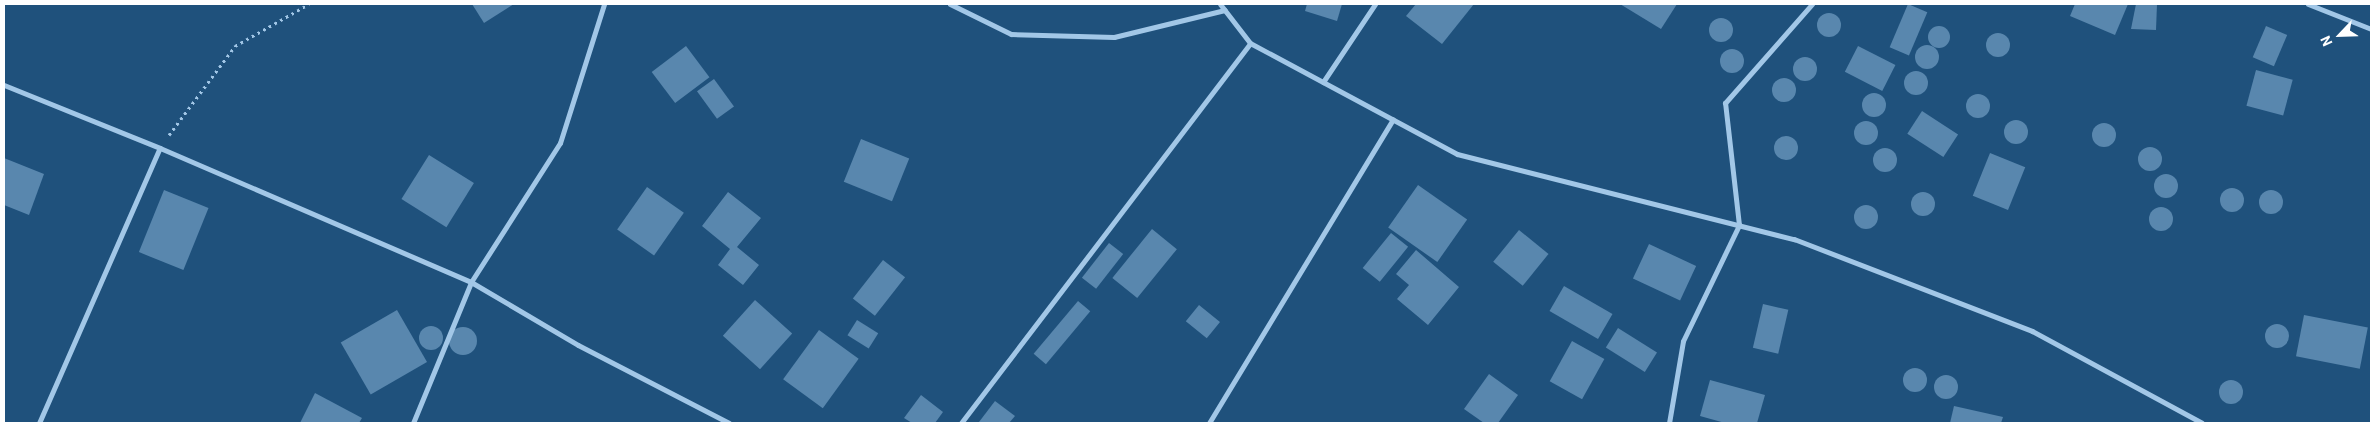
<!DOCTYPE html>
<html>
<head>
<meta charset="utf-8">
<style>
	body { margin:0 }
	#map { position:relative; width:2375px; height:427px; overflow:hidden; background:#1f517c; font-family:Barlow,sans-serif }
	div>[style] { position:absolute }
	.building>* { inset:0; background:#5987ae; transform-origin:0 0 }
	.round { border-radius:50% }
	.path>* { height:3px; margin-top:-1.5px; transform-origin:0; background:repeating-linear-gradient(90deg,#a2c7e7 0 2.5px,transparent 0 6.5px) }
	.street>* { height:5px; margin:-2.5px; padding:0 2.5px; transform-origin:2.5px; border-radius:2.5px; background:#a2c7e7 }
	span { translate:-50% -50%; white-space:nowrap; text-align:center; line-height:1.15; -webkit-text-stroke:4px #1f517c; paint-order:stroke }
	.frame { position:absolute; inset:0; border:5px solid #fff; pointer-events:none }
	.north { position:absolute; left:2315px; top:10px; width:50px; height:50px; -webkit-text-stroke:4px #1f517c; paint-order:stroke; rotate:246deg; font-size:14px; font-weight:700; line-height:20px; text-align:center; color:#fff }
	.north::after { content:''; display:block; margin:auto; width:18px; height:22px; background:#fff; clip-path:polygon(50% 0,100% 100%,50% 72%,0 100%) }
</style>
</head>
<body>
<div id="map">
	<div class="building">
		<i style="clip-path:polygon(472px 4px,514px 4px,484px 23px)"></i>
		<i style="clip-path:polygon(1307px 4px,1342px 4px,1337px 21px,1305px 11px)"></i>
		<i style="clip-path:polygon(1416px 4px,1474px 4px,1442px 44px,1406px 16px)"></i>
		<i style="clip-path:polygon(1620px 4px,1677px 4px,1661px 29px)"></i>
		<i style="left:1908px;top:4px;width:21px;height:47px;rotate:23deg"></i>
		<i style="clip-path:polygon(2075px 4px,2128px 4px,2115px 35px,2070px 16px)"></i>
		<i style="clip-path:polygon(2136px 4px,2157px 4px,2156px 30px,2131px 29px)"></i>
		<i class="round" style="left:1817px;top:13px;width:24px;height:24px"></i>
		<i class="round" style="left:1709px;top:18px;width:24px;height:24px"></i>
		<i class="round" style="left:1928px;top:26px;width:22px;height:22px"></i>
		<i style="left:2266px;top:26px;width:23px;height:34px;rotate:23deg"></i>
		<i class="round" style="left:1986px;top:33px;width:24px;height:24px"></i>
		<i class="round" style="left:1915px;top:45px;width:24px;height:24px"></i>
		<i style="left:686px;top:46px;width:39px;height:43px;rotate:53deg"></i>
		<i style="left:1858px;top:46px;width:42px;height:29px;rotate:27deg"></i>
		<i class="round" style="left:1720px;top:49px;width:24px;height:24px"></i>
		<i class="round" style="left:1793px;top:57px;width:24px;height:24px"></i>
		<i style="left:2256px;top:70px;width:38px;height:37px;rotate:15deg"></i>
		<i class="round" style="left:1904px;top:71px;width:24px;height:24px"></i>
		<i class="round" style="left:1772px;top:78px;width:24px;height:24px"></i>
		<i style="left:714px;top:79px;width:34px;height:21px;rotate:54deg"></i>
		<i class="round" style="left:1862px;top:93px;width:24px;height:24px"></i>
		<i class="round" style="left:1966px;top:94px;width:24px;height:24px"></i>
		<i style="left:1922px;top:111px;width:43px;height:27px;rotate:33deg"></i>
		<i class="round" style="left:2004px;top:120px;width:24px;height:24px"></i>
		<i class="round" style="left:1854px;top:121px;width:24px;height:24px"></i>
		<i class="round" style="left:2092px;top:123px;width:24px;height:24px"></i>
		<i class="round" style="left:1774px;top:136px;width:24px;height:24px"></i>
		<i style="left:861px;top:139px;width:52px;height:46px;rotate:22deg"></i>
		<i class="round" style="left:2138px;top:147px;width:24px;height:24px"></i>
		<i class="round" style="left:1873px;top:148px;width:24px;height:24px"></i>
		<i style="left:1990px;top:153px;width:38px;height:46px;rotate:22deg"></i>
		<i style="left:429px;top:155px;width:53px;height:52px;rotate:32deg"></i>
		<i style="clip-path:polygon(4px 158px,44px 174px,29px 215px,4px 205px)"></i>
		<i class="round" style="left:2154px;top:174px;width:24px;height:24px"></i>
		<i style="left:1418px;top:185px;width:60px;height:52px;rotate:35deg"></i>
		<i style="left:647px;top:187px;width:45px;height:52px;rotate:35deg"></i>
		<i class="round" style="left:2220px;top:188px;width:24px;height:24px"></i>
		<i style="left:164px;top:190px;width:48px;height:67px;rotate:22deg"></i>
		<i class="round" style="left:2259px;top:190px;width:24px;height:24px"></i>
		<i style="clip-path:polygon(728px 192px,761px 218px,737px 247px,759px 265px,743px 285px,718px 265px,730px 249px,702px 226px)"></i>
		<i class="round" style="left:1911px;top:192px;width:24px;height:24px"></i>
		<i class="round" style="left:1854px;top:205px;width:24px;height:24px"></i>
		<i class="round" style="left:2149px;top:207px;width:24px;height:24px"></i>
		<i style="left:1152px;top:229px;width:32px;height:63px;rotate:39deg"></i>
		<i style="left:1519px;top:230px;width:38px;height:41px;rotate:39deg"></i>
		<i style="left:1391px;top:233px;width:22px;height:45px;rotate:39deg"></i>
		<i style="left:1109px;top:243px;width:18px;height:44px;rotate:38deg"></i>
		<i style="left:1649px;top:244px;width:52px;height:38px;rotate:25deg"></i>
		<i style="clip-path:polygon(1416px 250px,1459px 287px,1428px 325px,1397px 299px,1409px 285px,1396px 274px)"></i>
		<i style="left:883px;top:260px;width:28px;height:49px;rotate:38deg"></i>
		<i style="left:1564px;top:286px;width:56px;height:29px;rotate:30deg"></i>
		<i style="left:755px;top:300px;width:50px;height:48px;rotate:42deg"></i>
		<i style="left:1078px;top:301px;width:16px;height:69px;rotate:40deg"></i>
		<i style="left:1763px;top:304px;width:26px;height:45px;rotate:13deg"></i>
		<i style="left:1199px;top:305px;width:27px;height:21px;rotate:39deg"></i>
		<i style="left:397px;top:310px;width:60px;height:65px;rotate:60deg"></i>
		<i style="left:2304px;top:315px;width:65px;height:42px;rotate:11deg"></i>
		<i style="left:857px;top:320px;width:25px;height:18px;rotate:32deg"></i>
		<i class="round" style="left:2265px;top:324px;width:24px;height:24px"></i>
		<i class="round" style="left:419px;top:326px;width:24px;height:24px"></i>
		<i class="round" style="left:449px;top:327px;width:28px;height:28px"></i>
		<i style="left:1618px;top:328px;width:46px;height:23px;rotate:32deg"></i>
		<i style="left:819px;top:330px;width:49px;height:61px;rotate:36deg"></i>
		<i style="left:1572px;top:341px;width:37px;height:46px;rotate:29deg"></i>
		<i class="round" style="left:1903px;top:368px;width:24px;height:24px"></i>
		<i style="clip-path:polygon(1489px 374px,1518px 395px,1498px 423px,1484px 423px,1464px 409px)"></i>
		<i class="round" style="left:1934px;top:375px;width:24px;height:24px"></i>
		<i style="clip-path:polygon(1710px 380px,1765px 395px,1757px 423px,1725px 423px,1700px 416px)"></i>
		<i class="round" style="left:2219px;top:380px;width:24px;height:24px"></i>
		<i style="clip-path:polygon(315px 393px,362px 418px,359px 423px,300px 423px)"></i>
		<i style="clip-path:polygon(921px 395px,943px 412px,935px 423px,912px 423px,904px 418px)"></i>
		<i style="clip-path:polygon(995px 401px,1015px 416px,1009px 423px,979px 422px)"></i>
		<i style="clip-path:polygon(1954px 406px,2003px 417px,2001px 423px,1950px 423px)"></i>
	</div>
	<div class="path">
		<i style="left:169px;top:135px;width:111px;rotate:-53.4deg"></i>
		<i style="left:235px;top:46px;width:85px;rotate:-29.6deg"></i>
	</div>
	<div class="street">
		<i style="left:950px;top:4px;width:68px;rotate:26.2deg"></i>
		<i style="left:1011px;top:34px;width:103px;rotate:1.7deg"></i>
		<i style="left:1114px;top:37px;width:114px;rotate:-13.7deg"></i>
		<i style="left:1220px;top:4px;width:49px;rotate:52.4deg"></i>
		<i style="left:1250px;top:43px;width:235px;rotate:28.2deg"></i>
		<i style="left:1457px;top:154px;width:348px;rotate:14.2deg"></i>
		<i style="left:1794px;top:239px;width:255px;rotate:21.1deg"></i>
		<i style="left:2032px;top:331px;width:193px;rotate:28.4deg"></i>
		<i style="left:2308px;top:4px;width:68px;rotate:21.6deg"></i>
		<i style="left:1323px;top:82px;width:94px;rotate:-56.3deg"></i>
		<i style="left:4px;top:85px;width:168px;rotate:22deg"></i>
		<i style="left:160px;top:148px;width:339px;rotate:23.3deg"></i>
		<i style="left:471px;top:282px;width:124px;rotate:30.5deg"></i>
		<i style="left:578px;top:345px;width:170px;rotate:27.3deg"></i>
		<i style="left:39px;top:423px;width:300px;rotate:-66.3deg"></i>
		<i style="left:413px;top:423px;width:152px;rotate:-67.6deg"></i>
		<i style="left:471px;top:282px;width:165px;rotate:-57.4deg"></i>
		<i style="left:560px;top:143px;width:146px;rotate:-72.4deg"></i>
		<i style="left:961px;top:423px;width:477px;rotate:-52.7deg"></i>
		<i style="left:1209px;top:423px;width:355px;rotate:-58.8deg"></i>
		<i style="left:1669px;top:423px;width:83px;rotate:-80.3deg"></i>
		<i style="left:1683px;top:341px;width:129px;rotate:-64.2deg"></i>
		<i style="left:1739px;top:225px;width:123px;rotate:-96.5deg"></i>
		<i style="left:1725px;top:103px;width:132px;rotate:-48.7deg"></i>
	</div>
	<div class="frame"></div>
	<div class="north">N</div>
</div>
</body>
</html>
